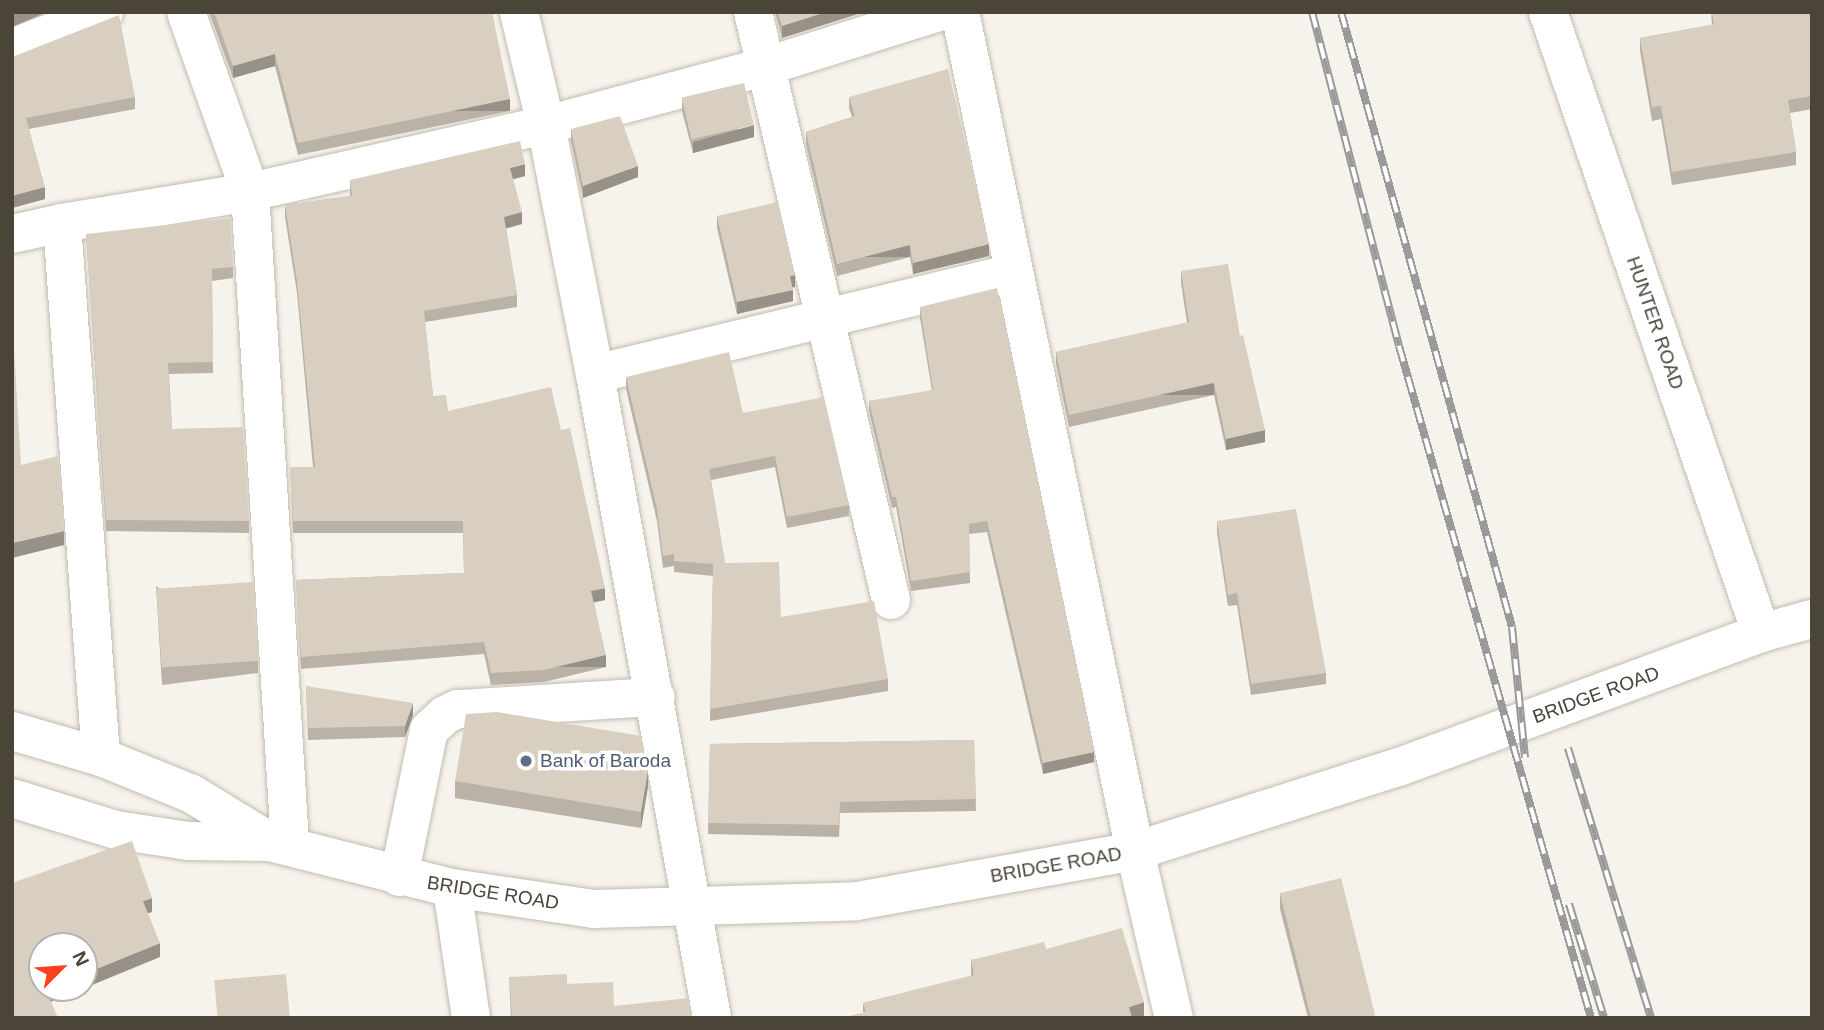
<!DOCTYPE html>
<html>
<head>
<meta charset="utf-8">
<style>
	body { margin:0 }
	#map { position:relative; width:1824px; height:1030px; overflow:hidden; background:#f6f3ec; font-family:Helvetica,sans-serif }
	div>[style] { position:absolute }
	.roads { filter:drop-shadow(0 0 2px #c2bbae) drop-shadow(0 0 2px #c2bbae) }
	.minor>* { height:38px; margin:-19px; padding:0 19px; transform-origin:19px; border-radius:19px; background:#fff }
	.tertiary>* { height:38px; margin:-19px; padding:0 19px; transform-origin:19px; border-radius:19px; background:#fff }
	.rail>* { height:8px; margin-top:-4px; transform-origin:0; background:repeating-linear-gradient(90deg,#fff 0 16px,#9a9a9a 0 32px); box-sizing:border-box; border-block:2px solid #9a9a9a }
	.wall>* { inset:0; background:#bab2a6 }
	.shaded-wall>* { inset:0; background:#979187; transform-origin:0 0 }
	.building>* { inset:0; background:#d8cfc1; transform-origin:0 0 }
	.dots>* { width:19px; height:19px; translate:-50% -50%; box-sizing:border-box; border:4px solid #fff; border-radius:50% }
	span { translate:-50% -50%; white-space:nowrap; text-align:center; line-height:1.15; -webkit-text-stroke:7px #fff; paint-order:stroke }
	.street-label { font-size:19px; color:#4b4439 }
	.service-label { font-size:19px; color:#4e5e75 }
	.left { translate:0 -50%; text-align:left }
	.frame { position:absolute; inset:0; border:14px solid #4b4439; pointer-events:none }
	.north { position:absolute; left:28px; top:932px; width:70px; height:70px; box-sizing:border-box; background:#fff; border:2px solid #b7b4b0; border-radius:50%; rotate:65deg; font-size:19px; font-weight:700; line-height:28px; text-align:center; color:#4b4439 }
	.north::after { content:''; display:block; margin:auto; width:24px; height:32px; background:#fc3f1d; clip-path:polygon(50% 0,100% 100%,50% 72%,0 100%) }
</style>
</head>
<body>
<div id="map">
	<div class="roads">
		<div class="minor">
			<i style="left:186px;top:12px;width:191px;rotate:70.4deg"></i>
			<i style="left:250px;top:192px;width:303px;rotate:-12.8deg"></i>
			<i style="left:546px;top:125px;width:226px;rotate:-14.9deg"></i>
			<i style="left:764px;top:67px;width:182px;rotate:-17.5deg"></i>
			<i style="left:519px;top:12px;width:116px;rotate:76.6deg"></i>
			<i style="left:546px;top:125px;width:254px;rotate:78.9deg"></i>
			<i style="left:595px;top:374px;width:655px;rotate:79.7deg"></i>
			<i style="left:753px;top:12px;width:604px;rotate:76.79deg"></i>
			<i style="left:960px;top:12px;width:857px;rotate:78.22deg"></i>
			<i style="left:12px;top:48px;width:99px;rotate:-21.4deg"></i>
			<i style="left:12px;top:234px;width:51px;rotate:-12.4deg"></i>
			<i style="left:595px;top:374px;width:428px;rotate:-13.6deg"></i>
			<i style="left:101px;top:757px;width:535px;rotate:-94.18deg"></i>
			<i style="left:62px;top:223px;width:191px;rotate:-9.4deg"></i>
			<i style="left:250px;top:192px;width:654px;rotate:86.49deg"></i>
			<i style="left:399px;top:877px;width:150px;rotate:-78.5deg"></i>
			<i style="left:429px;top:730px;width:22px;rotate:-43deg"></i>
			<i style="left:445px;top:715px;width:14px;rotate:-25deg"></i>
			<i style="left:458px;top:709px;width:198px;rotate:-3.5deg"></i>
			<i style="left:452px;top:888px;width:131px;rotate:81.7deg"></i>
		</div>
		<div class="tertiary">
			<i style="left:1548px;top:12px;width:657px;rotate:71.07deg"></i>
			<i style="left:12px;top:731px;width:93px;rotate:16.3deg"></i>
			<i style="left:101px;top:757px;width:98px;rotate:22.1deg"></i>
			<i style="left:192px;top:794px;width:90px;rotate:31.4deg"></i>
			<i style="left:12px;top:798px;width:109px;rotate:17.1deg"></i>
			<i style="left:116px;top:830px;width:73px;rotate:8.7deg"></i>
			<i style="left:188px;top:841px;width:82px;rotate:0.7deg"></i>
			<i style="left:270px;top:842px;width:188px;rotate:14.2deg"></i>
			<i style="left:452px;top:888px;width:145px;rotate:8.4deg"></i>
			<i style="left:595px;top:909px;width:262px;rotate:-1.7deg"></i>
			<i style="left:857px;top:901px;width:282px;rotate:-10.2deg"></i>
			<i style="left:1135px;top:851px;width:277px;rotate:-17.7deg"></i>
			<i style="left:1399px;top:767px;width:386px;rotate:-20.3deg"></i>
			<i style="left:1761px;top:633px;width:53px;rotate:-15.4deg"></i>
			<i style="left:1135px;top:851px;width:171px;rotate:76.9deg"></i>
		</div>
	</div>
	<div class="rail">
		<i style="left:1312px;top:12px;width:345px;rotate:75.4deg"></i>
		<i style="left:1399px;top:346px;width:699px;rotate:74.05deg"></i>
		<i style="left:1341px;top:12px;width:638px;rotate:74.46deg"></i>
		<i style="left:1512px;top:627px;width:131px;rotate:84.3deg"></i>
		<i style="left:1568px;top:748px;width:282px;rotate:72.9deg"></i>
		<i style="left:1569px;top:904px;width:119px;rotate:72.9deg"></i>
	</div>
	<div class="wall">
		<i style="clip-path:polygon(209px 12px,492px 12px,510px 111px,298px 155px,275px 66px,233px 78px)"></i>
		<i style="clip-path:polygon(775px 12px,864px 12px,782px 38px)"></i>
		<i style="clip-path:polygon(1711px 12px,1812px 12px,1812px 109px,1790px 113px,1796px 152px,1796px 165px,1672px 185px,1661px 119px,1652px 121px,1640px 51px,1640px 38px,1712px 25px)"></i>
		<i style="clip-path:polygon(12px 57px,135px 97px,135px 109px,29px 129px,45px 199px,12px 208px)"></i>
		<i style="clip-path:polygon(849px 97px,989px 256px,913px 274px,910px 257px,837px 276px,806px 144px,806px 132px,852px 117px,849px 108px)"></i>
		<i style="clip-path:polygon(682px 100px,754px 137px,693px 153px,682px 111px)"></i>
		<i style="clip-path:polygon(571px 129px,638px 177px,583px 198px,571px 141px)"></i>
		<i style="clip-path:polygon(525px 176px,513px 179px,522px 224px,506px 228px,517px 295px,517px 307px,425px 322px,433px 396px,448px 411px,561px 430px,605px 600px,594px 602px,606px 667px,544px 682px,491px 685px,484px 654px,301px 669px,296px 580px,464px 573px,463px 533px,293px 533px,290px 467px,313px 467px,297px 293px,285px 217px,285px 205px,350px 196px,350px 180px)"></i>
		<i style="clip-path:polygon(717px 216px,795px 287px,792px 287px,793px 301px,737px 314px,717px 228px)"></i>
		<i style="clip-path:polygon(86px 234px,233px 267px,233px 278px,212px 281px,213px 373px,169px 374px,172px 429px,249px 521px,249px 533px,106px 531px)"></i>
		<i style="clip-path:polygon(1181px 271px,1240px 336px,1265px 442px,1226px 450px,1214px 395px,1069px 427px,1056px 364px,1056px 352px,1187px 323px,1181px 283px)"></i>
		<i style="clip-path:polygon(920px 307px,1094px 762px,1043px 774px,987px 532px,969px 534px,970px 583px,911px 591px,896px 507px,892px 508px,869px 411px,869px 401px,932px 391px,920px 318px)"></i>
		<i style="clip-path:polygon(626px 377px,743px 413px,849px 505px,849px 516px,787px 528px,775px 467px,711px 480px,725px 563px,781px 617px,888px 679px,888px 691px,710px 721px,713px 576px,674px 572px,674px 566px,663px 568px,657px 521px,626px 389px)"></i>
		<i style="clip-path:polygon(1217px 521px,1326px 673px,1326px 684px,1251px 695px,1237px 605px,1228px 606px,1217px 533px)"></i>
		<i style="clip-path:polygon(156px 586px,258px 661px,258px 673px,162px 685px)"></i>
		<i style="clip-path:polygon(306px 686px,413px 715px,405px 737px,308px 740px)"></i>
		<i style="clip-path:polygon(974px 740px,976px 811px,840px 813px,839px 837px,708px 834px,710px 744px)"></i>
		<i style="clip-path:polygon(455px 781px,648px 786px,641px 828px,455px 798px)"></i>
		<i style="clip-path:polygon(1280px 892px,1376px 1018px,1308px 1018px,1280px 909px)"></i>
		<i style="clip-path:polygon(1046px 949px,1144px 1017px,863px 1012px,863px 1003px,971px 976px,971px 960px)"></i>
		<i style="clip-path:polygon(509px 977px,567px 984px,614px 1006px,692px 1018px,511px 1018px)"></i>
	</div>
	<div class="shaded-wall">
		<i style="clip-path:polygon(18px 12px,47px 12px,12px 27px,12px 15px)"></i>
		<i style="clip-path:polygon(826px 12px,864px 12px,782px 38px,782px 26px)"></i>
		<i style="clip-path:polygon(275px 54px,275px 66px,233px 78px,233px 66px)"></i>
		<i style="left:510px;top:99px;width:12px;height:217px;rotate:90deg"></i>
		<i style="clip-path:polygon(754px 125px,754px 137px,693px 153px,693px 142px)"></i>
		<i style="clip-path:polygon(525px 164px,525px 176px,510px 180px,510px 168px)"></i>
		<i style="clip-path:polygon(638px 166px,638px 177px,583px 198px,583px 186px)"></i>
		<i style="clip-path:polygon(45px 187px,45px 199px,12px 208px,12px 196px)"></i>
		<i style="clip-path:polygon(522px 212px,522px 224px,504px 229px,504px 217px)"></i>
		<i style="clip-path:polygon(989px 244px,989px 256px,913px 274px,913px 263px)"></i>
		<i style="left:910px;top:245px;width:12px;height:75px;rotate:90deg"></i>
		<i style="clip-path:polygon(795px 275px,795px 287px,790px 288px,790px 276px)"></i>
		<i style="clip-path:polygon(793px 290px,793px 301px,737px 314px,737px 302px)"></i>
		<i style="left:1214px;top:383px;width:12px;height:148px;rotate:90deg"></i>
		<i style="clip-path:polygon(1265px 430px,1265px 442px,1226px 450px,1226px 439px)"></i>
		<i style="clip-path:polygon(64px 531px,64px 545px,12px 558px,12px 543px)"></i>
		<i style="clip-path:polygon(605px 588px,605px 600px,591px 603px,591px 591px)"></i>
		<i style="left:606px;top:655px;width:12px;height:64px;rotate:90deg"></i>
		<i style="clip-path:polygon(413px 703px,413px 715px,405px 737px,405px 726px)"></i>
		<i style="clip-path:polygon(1094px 752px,1094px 762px,1043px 774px,1043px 763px)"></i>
		<i style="clip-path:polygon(648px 770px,648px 786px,641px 828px,641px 812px)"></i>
		<i style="clip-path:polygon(152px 898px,152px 912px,143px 915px,143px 901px)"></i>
		<i style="clip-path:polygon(160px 943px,160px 957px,46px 1004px,46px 990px,51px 988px,84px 988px,84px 974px)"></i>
		<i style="clip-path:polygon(1144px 1002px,1144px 1017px,1129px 1018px,1129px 1007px)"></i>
	</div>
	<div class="building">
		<i style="clip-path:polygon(214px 12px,492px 12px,510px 99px,298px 143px,275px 54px,233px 66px)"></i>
		<i style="clip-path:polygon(778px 12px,826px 12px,782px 26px)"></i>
		<i style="clip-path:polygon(1712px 12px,1812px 12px,1812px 96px,1788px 100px,1796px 152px,1672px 172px,1661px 106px,1652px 107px,1640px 38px,1714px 24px)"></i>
		<i style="clip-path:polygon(119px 15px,135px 97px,26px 118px,45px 187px,12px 196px,12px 57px)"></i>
		<i style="clip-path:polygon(948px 69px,989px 244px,913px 263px,910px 245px,837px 264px,806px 132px,855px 116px,849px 97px)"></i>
		<i style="left:744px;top:83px;width:43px;height:64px;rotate:77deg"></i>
		<i style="clip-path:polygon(620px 116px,638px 166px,583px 186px,571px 129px)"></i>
		<i style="clip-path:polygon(520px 141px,525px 164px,510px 168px,522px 212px,504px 217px,517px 295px,424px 311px,433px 396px,446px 395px,448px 411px,551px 387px,561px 430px,570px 428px,605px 588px,591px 591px,606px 655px,544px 670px,491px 673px,484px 642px,301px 657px,296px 580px,464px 573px,463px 521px,293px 521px,290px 467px,315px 467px,297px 281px,285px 205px,352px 196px,350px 180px)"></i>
		<i style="clip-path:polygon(778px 202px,795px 275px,790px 276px,793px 290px,737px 302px,717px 216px)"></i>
		<i style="clip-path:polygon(230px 218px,233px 267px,212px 269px,213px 362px,168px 363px,172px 429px,243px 427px,249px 521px,106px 520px,86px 234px)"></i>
		<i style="clip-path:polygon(1228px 264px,1240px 336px,1243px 335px,1265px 430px,1226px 439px,1214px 383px,1069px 415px,1056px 352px,1189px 322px,1181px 271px)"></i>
		<i style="clip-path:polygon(997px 288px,1094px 752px,1043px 763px,987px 521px,969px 524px,970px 572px,911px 581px,896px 497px,892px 497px,869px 401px,933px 390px,920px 307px)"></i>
		<i style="clip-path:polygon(12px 316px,21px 465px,58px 456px,64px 531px,12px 543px)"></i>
		<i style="clip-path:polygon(729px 352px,743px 413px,824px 397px,849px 505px,787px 517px,775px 456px,709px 469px,725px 563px,779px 562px,781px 617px,874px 601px,888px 679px,710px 709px,713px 564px,674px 561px,674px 554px,663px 556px,657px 509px,626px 377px)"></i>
		<i style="clip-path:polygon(1296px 509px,1326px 673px,1251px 684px,1237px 593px,1228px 595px,1217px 521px)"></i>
		<i style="left:253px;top:582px;width:79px;height:97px;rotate:86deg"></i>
		<i style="clip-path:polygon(306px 686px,413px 703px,405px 726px,308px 728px)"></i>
		<i style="clip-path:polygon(497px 712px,641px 736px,648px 770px,641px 812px,455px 781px,466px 714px)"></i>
		<i style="clip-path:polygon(974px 740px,976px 799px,840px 802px,839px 825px,708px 823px,710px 744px)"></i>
		<i style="clip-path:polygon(132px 841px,152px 898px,143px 901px,160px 943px,84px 974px,84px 946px,42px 946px,42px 988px,51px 988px,46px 990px,58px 1018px,12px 1018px,12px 883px)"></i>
		<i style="left:1341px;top:878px;width:144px;height:63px;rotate:76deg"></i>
		<i style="clip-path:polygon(1122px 928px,1144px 1002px,1129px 1007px,1132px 1018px,841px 1018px,866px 1012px,863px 1003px,974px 975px,971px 960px,1044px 942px,1046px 949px)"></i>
		<i style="left:286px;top:974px;width:44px;height:72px;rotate:85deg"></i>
		<i style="clip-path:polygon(567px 974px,567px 984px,613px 982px,614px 1006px,689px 998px,692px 1018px,512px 1018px,509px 977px)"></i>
	</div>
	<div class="dots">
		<i style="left:526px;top:761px;background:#5c6f8a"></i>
	</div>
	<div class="street-label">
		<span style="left:1655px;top:323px;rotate:71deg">HUNTER ROAD</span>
		<span style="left:1596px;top:695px;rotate:-20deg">BRIDGE ROAD</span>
		<span style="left:1056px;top:865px;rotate:-10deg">BRIDGE ROAD</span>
		<span style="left:493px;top:893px;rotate:9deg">BRIDGE ROAD</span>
	</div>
	<div class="service-label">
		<span class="left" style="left:540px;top:761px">Bank of Baroda</span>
	</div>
	<div class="frame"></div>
	<div class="north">N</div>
</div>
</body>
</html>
